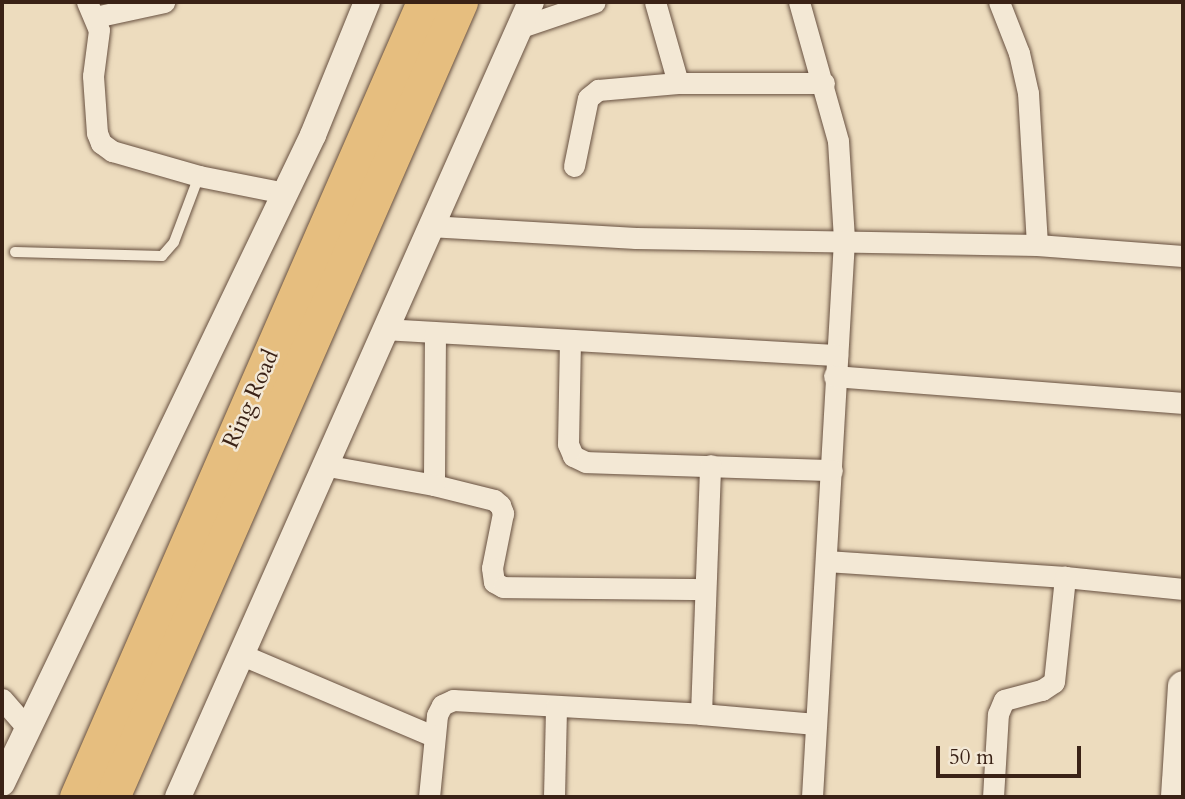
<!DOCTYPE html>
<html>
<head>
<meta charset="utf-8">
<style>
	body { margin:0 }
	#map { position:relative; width:1185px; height:799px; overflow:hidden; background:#eddcbe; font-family:Cardo,serif }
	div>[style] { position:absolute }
	.roads { filter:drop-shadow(0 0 2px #675040) drop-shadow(0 0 2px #675040) }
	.service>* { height:10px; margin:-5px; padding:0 5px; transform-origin:5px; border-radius:5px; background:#f3e8d5 }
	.minor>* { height:21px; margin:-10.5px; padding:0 10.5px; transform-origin:10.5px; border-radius:10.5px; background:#f3e8d5 }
	.tertiary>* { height:26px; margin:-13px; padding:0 13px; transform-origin:13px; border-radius:13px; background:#f3e8d5 }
	.secondary>* { height:30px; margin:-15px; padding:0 15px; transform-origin:15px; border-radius:15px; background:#f3e8d5 }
	.trunk>* { height:35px; margin:-17.5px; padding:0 17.5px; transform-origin:17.5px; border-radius:17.5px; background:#e6be7f }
	span { translate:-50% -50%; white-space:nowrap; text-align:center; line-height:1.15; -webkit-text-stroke:5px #f3e8d5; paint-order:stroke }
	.street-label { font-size:23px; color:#3a2216 }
	.frame { position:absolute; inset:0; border:4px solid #3a2216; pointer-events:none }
	.scale { position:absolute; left:936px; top:746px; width:145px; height:32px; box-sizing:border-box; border:4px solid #3a2216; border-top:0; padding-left:9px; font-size:21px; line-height:24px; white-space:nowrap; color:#3a2216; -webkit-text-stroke:5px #f3e8d5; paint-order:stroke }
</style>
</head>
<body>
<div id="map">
	<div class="roads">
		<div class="service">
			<i style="left:15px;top:252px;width:147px;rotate:1.6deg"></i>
			<i style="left:162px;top:256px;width:18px;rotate:-49deg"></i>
			<i style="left:174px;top:242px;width:71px;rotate:-69.3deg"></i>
		</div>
		<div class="minor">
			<i style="left:87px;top:2px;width:30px;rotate:67deg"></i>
			<i style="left:99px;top:30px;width:46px;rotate:97.4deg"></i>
			<i style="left:93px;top:76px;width:57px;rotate:86deg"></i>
			<i style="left:97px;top:133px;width:11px;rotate:68deg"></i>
			<i style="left:101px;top:143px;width:14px;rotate:36deg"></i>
			<i style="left:112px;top:151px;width:91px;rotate:16deg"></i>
			<i style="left:199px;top:176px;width:88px;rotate:11.2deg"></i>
			<i style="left:655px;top:2px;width:84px;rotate:74.1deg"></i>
			<i style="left:678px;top:83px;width:146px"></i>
			<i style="left:799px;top:2px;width:144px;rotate:74.3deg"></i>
			<i style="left:838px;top:141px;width:99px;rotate:86.5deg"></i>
			<i style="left:844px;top:240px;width:558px;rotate:93.29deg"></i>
			<i style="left:999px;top:2px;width:55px;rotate:68.6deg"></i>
			<i style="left:1019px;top:53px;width:41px;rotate:77.3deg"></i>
			<i style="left:1028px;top:93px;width:152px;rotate:86.6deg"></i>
			<i style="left:95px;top:17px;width:71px;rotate:-12.3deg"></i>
			<i style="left:518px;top:28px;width:81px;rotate:-18.7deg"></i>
			<i style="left:574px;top:166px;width:69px;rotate:-78.4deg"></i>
			<i style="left:588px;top:98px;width:13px;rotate:-39deg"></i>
			<i style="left:598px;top:90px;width:80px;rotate:-5deg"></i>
			<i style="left:429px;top:226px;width:207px;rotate:3.3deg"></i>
			<i style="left:636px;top:238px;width:401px;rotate:1deg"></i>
			<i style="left:1037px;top:245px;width:146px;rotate:4.3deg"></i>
			<i style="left:385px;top:329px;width:453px;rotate:3.3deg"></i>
			<i style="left:435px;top:333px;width:152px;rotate:90.4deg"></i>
			<i style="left:434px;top:485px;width:62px;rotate:14deg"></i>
			<i style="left:494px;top:500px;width:8px;rotate:40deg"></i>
			<i style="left:500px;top:505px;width:9px;rotate:69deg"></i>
			<i style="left:503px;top:513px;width:56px;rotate:101.3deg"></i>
			<i style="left:492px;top:568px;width:14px;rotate:82deg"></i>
			<i style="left:494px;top:582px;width:10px;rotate:29deg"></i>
			<i style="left:503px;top:587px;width:201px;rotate:0.6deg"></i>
			<i style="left:570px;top:340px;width:104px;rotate:91.1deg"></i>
			<i style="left:568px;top:444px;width:13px;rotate:67deg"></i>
			<i style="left:573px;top:456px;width:14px;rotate:25deg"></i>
			<i style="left:586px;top:462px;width:246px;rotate:1.9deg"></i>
			<i style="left:834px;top:376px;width:350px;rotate:4.4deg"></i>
			<i style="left:323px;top:465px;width:113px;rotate:10.2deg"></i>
			<i style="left:826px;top:561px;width:240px;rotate:3.8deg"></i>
			<i style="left:1065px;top:577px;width:119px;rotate:5.8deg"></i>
			<i style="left:240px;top:654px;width:210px;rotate:23deg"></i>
			<i style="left:2px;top:699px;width:37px;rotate:49deg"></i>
			<i style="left:701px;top:714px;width:249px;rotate:-87.9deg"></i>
			<i style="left:429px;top:797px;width:82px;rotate:-84.4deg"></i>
			<i style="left:437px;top:715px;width:11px;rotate:-63deg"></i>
			<i style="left:442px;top:705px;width:12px;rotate:-24deg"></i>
			<i style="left:453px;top:700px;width:248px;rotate:3.2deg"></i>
			<i style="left:701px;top:714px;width:115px;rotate:5deg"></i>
			<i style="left:554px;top:797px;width:91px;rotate:-88.7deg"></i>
			<i style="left:993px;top:797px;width:83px;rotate:-86.6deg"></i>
			<i style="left:998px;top:714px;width:15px;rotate:-67deg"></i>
			<i style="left:1004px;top:700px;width:39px;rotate:-15deg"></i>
			<i style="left:1042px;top:690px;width:14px;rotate:-34deg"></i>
			<i style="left:1054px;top:682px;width:106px;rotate:-84deg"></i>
		</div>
		<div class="tertiary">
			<i style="left:2px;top:783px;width:719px;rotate:-64.36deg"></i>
			<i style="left:313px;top:135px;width:144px;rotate:-67.9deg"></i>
			<i style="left:178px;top:797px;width:870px;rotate:-66.06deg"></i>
		</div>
		<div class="secondary">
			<i style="left:1176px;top:797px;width:111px;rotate:-86.4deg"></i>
		</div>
		<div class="trunk">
			<i style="left:77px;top:797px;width:867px;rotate:-66.42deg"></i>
			<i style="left:112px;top:797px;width:868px;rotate:-66.36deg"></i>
		</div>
	</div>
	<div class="street-label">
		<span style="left:251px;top:399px;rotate:-66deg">Ring Road</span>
	</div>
	<div class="frame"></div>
	<div class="scale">50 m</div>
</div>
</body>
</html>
